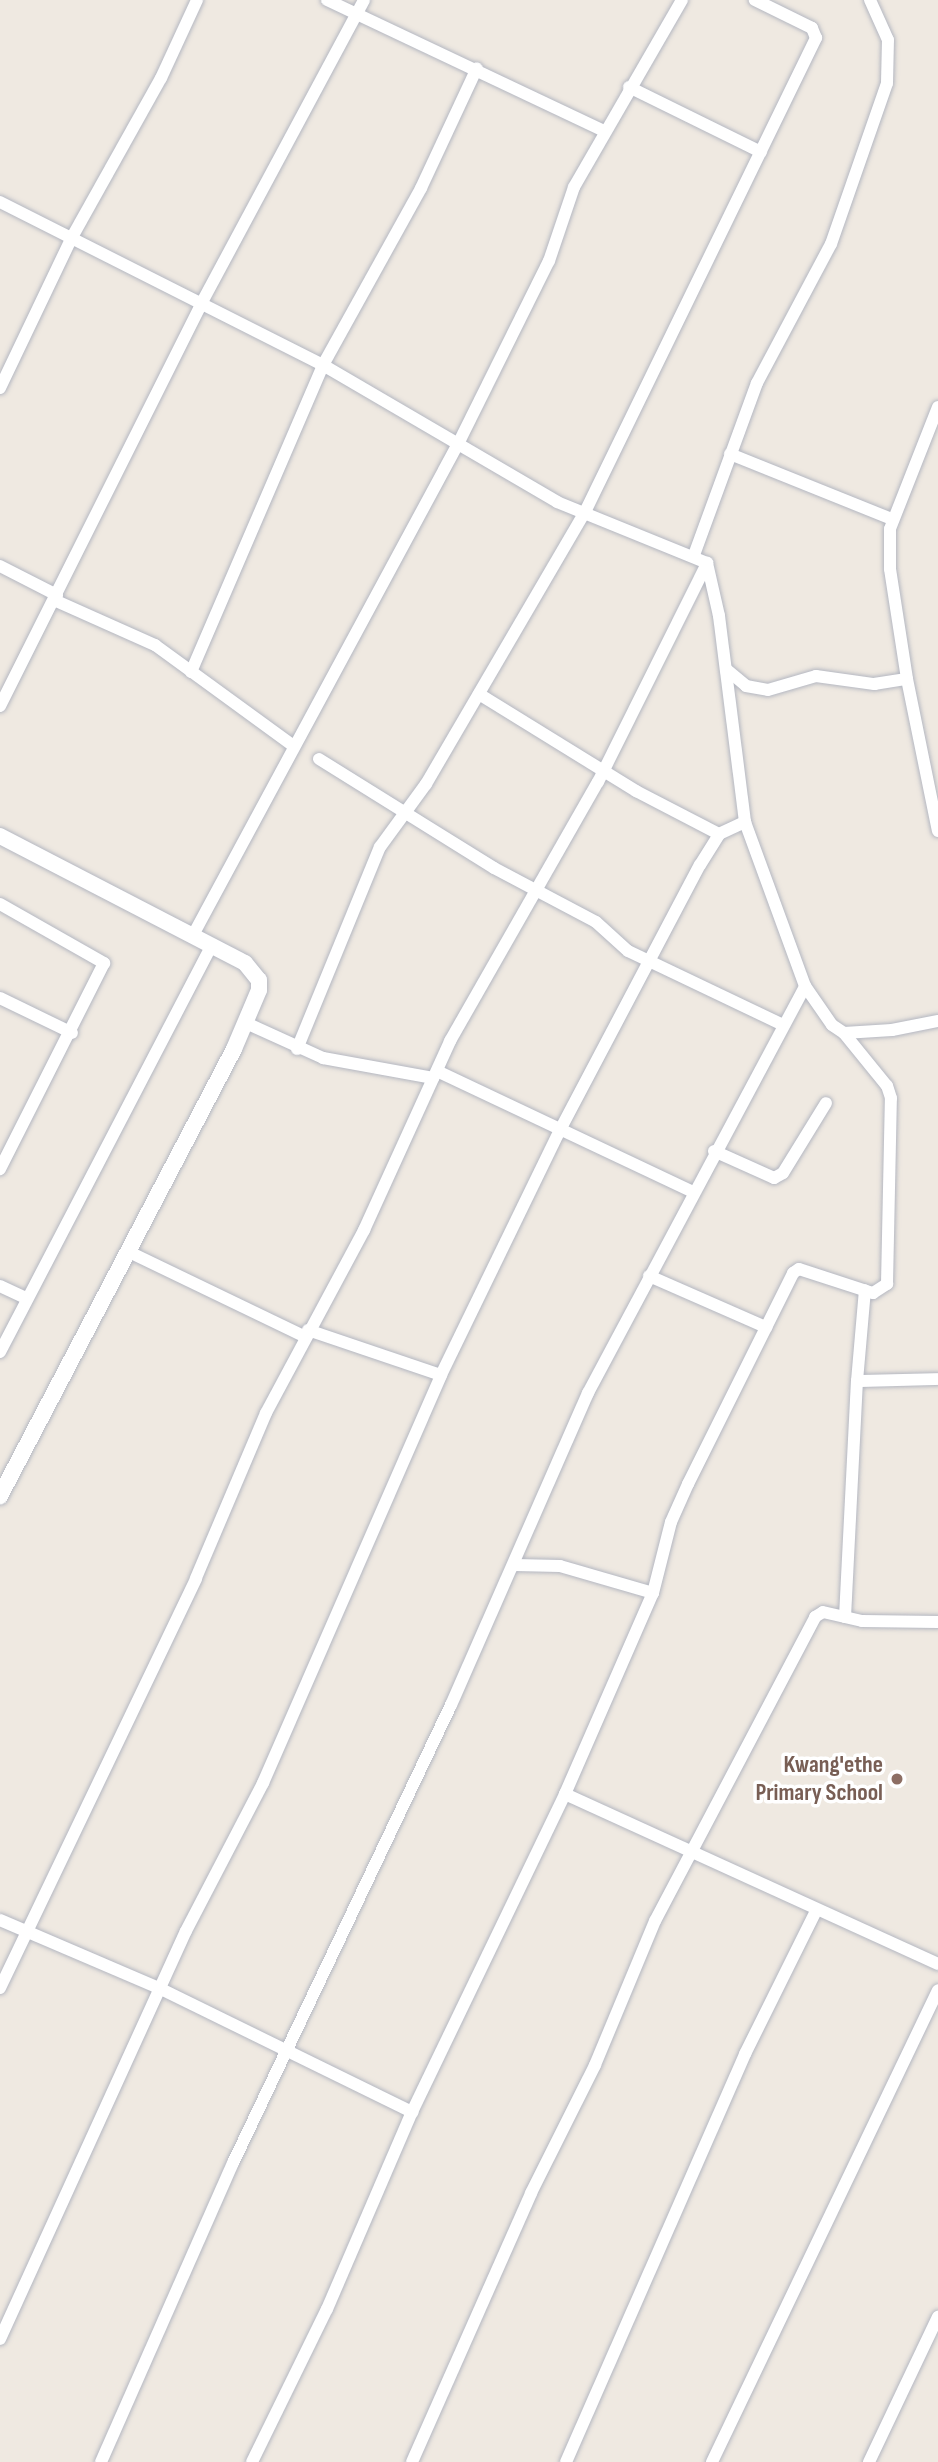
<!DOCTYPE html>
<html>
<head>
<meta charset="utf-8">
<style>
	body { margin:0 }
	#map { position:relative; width:938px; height:2462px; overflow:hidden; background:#efe9e1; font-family:"Sofia Sans Condensed",sans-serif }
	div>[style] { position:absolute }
	.roads { filter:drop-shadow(0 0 2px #b4b7c1) drop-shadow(0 0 2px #b4b7c1) }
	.minor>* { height:12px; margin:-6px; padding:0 6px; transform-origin:6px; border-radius:6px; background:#fff }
	.tertiary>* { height:16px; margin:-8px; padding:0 8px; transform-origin:8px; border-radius:8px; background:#fff }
	.dots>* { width:19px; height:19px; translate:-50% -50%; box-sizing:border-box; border:4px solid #fff; border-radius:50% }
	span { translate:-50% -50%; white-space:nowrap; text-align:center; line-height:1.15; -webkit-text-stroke:7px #fff; paint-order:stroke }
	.education-label { font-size:24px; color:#785e54; font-weight:700 }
	.right { translate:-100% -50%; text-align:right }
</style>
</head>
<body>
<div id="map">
	<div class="roads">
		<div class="minor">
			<i style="left:327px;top:0;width:306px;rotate:25.3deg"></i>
			<i style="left:629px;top:87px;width:147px;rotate:26.2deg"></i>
			<i style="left:0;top:202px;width:362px;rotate:26.8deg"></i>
			<i style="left:323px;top:365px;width:271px;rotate:30.3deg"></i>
			<i style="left:557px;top:502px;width:162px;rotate:22.1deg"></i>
			<i style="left:707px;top:563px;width:54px;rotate:77.2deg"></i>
			<i style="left:719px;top:616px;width:208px;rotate:82.8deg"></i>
			<i style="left:745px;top:822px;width:175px;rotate:69.9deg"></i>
			<i style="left:805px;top:986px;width:47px;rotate:55.3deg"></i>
			<i style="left:832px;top:1025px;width:14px;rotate:34deg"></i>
			<i style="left:844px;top:1033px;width:48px;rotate:-3.6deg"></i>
			<i style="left:892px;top:1030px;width:47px;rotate:-11.1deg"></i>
			<i style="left:0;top:388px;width:165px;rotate:-64.5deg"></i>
			<i style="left:71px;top:239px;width:184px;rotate:-60.8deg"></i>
			<i style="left:161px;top:78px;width:86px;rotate:-65.2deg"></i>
			<i style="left:938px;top:407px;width:131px;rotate:111.5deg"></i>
			<i style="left:890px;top:529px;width:40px;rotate:90deg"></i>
			<i style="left:890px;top:569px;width:111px;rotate:81.2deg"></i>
			<i style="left:907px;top:679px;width:155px;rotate:78.5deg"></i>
			<i style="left:730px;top:454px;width:175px;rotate:21.9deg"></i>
			<i style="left:694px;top:555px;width:183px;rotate:-69.9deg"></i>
			<i style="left:757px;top:383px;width:157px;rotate:-62deg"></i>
			<i style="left:831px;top:244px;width:170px;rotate:-70.8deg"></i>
			<i style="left:887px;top:83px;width:43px;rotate:-88.7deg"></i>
			<i style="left:888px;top:40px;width:44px;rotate:-114.2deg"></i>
			<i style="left:0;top:566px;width:64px;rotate:27deg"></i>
			<i style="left:54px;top:600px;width:111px;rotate:24deg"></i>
			<i style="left:155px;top:645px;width:170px;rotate:36.1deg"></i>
			<i style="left:726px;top:669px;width:26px;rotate:40deg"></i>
			<i style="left:746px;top:686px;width:22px;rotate:10deg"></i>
			<i style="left:768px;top:690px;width:50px;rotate:-16.3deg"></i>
			<i style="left:816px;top:676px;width:59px;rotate:7.9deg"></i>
			<i style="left:874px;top:684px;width:33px;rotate:-9deg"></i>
			<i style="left:191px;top:672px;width:334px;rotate:-66.7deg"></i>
			<i style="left:323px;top:365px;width:202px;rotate:-61deg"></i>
			<i style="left:421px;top:188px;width:132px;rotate:-65deg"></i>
			<i style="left:479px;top:694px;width:185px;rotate:31.7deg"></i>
			<i style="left:636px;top:791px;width:93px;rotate:27.4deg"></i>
			<i style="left:0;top:706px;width:447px;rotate:-63.4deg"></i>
			<i style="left:200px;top:306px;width:347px;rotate:-61.8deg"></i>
			<i style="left:319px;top:759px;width:206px;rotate:31.9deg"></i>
			<i style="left:494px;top:868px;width:115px;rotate:27.9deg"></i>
			<i style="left:596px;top:922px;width:43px;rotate:42.2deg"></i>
			<i style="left:628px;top:951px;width:172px;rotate:25.5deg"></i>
			<i style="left:0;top:904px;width:120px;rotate:29.6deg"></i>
			<i style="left:104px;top:963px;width:231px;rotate:116.8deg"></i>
			<i style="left:192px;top:937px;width:562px;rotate:-61.66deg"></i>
			<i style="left:459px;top:442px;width:202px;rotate:-63.6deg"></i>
			<i style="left:549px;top:261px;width:78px;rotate:-71.3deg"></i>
			<i style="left:574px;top:187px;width:216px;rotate:-60deg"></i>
			<i style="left:0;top:998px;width:80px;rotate:25.9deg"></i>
			<i style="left:246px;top:1023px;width:85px;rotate:24.4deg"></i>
			<i style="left:323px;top:1058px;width:112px;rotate:10.3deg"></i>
			<i style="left:297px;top:1049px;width:218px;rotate:-67.7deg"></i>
			<i style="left:380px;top:847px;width:78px;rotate:-53.9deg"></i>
			<i style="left:426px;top:784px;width:313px;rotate:-59.7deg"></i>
			<i style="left:584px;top:514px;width:530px;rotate:-64.02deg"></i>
			<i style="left:816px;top:38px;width:11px;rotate:-112deg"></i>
			<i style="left:812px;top:28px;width:64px;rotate:-153.8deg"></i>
			<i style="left:437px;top:1071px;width:283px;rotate:25.3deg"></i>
			<i style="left:714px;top:1151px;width:66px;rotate:24.2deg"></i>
			<i style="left:774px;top:1178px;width:10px;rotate:-29deg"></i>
			<i style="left:783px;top:1173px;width:82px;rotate:-58.4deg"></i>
			<i style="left:127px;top:1251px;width:196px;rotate:25.7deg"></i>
			<i style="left:649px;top:1276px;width:128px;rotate:23.6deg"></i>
			<i style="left:0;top:1286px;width:29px;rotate:25deg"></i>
			<i style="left:308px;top:1330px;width:140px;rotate:18.7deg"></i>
			<i style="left:0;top:1352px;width:458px;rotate:-62.5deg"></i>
			<i style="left:857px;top:1381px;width:91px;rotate:-85deg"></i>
			<i style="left:515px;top:1565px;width:45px;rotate:1.3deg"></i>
			<i style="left:560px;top:1566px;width:97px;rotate:16.2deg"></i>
			<i style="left:845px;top:1617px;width:236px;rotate:-87.1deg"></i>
			<i style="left:857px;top:1381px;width:81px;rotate:-1.4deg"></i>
			<i style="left:565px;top:1794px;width:410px;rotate:24.5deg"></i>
			<i style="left:0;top:1920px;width:175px;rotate:23.2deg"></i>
			<i style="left:161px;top:1989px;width:280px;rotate:26.1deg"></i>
			<i style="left:0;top:1988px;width:454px;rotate:-64.4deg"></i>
			<i style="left:196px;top:1578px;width:179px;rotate:-67deg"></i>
			<i style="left:266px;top:1413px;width:208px;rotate:-61.8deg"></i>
			<i style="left:364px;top:1230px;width:208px;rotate:-65.5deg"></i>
			<i style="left:450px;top:1041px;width:298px;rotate:-60.3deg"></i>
			<i style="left:598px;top:782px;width:245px;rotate:-63.5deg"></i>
			<i style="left:0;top:2339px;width:448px;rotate:-65.5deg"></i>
			<i style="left:186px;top:1931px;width:167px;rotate:-62.5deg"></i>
			<i style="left:263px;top:1783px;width:445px;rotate:-66.4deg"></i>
			<i style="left:441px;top:1375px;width:272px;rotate:-64.1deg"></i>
			<i style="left:560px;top:1130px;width:300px;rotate:-62.2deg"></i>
			<i style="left:700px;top:865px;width:36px;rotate:-58deg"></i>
			<i style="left:719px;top:834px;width:29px;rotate:-25deg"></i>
			<i style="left:101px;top:2462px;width:327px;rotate:-66.2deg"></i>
			<i style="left:233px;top:2163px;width:507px;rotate:-64.55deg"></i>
			<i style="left:451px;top:1705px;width:341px;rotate:-66.3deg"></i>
			<i style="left:588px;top:1393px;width:461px;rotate:-61.9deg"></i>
			<i style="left:252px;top:2462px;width:170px;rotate:-63.9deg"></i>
			<i style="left:327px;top:2309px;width:215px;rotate:-66.7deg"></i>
			<i style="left:412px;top:2112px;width:353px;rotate:-64.3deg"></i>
			<i style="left:565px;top:1794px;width:219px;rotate:-66.4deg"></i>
			<i style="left:653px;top:1593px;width:73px;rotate:-75.8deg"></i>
			<i style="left:671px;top:1522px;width:42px;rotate:-65.9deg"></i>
			<i style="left:688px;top:1484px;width:236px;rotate:-63.5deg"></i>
			<i style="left:793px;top:1273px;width:7px;rotate:-34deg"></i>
			<i style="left:799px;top:1269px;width:78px;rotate:18deg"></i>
			<i style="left:873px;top:1293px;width:17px;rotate:-33deg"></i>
			<i style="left:887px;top:1284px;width:186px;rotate:-88.8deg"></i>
			<i style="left:891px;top:1098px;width:13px;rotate:-108deg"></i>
			<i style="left:887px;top:1086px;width:68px;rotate:-129.1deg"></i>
			<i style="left:412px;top:2462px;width:294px;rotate:-66.1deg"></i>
			<i style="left:531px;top:2193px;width:143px;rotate:-63.4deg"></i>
			<i style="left:595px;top:2065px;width:156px;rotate:-67.4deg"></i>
			<i style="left:655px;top:1921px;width:344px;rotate:-62.2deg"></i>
			<i style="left:815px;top:1617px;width:9px;rotate:-32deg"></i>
			<i style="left:823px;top:1612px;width:40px;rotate:13deg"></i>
			<i style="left:862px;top:1621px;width:76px;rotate:0.8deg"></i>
			<i style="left:566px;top:2462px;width:446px;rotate:-66.3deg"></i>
			<i style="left:745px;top:2054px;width:160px;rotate:-63.6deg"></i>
			<i style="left:712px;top:2462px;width:523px;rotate:-64.41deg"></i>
			<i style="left:869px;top:2462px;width:161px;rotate:-64.6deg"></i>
		</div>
		<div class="tertiary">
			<i style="left:0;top:836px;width:276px;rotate:27.4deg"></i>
			<i style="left:245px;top:963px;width:22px;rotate:51deg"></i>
			<i style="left:259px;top:980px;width:10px;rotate:90deg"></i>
			<i style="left:259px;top:990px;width:64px;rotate:113deg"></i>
			<i style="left:234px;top:1049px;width:505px;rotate:117.63deg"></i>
		</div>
	</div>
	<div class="dots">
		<i style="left:897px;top:1779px;background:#8d6e63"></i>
	</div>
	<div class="education-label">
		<span class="right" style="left:883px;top:1779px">Kwang'ethe<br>Primary School</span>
	</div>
</div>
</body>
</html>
